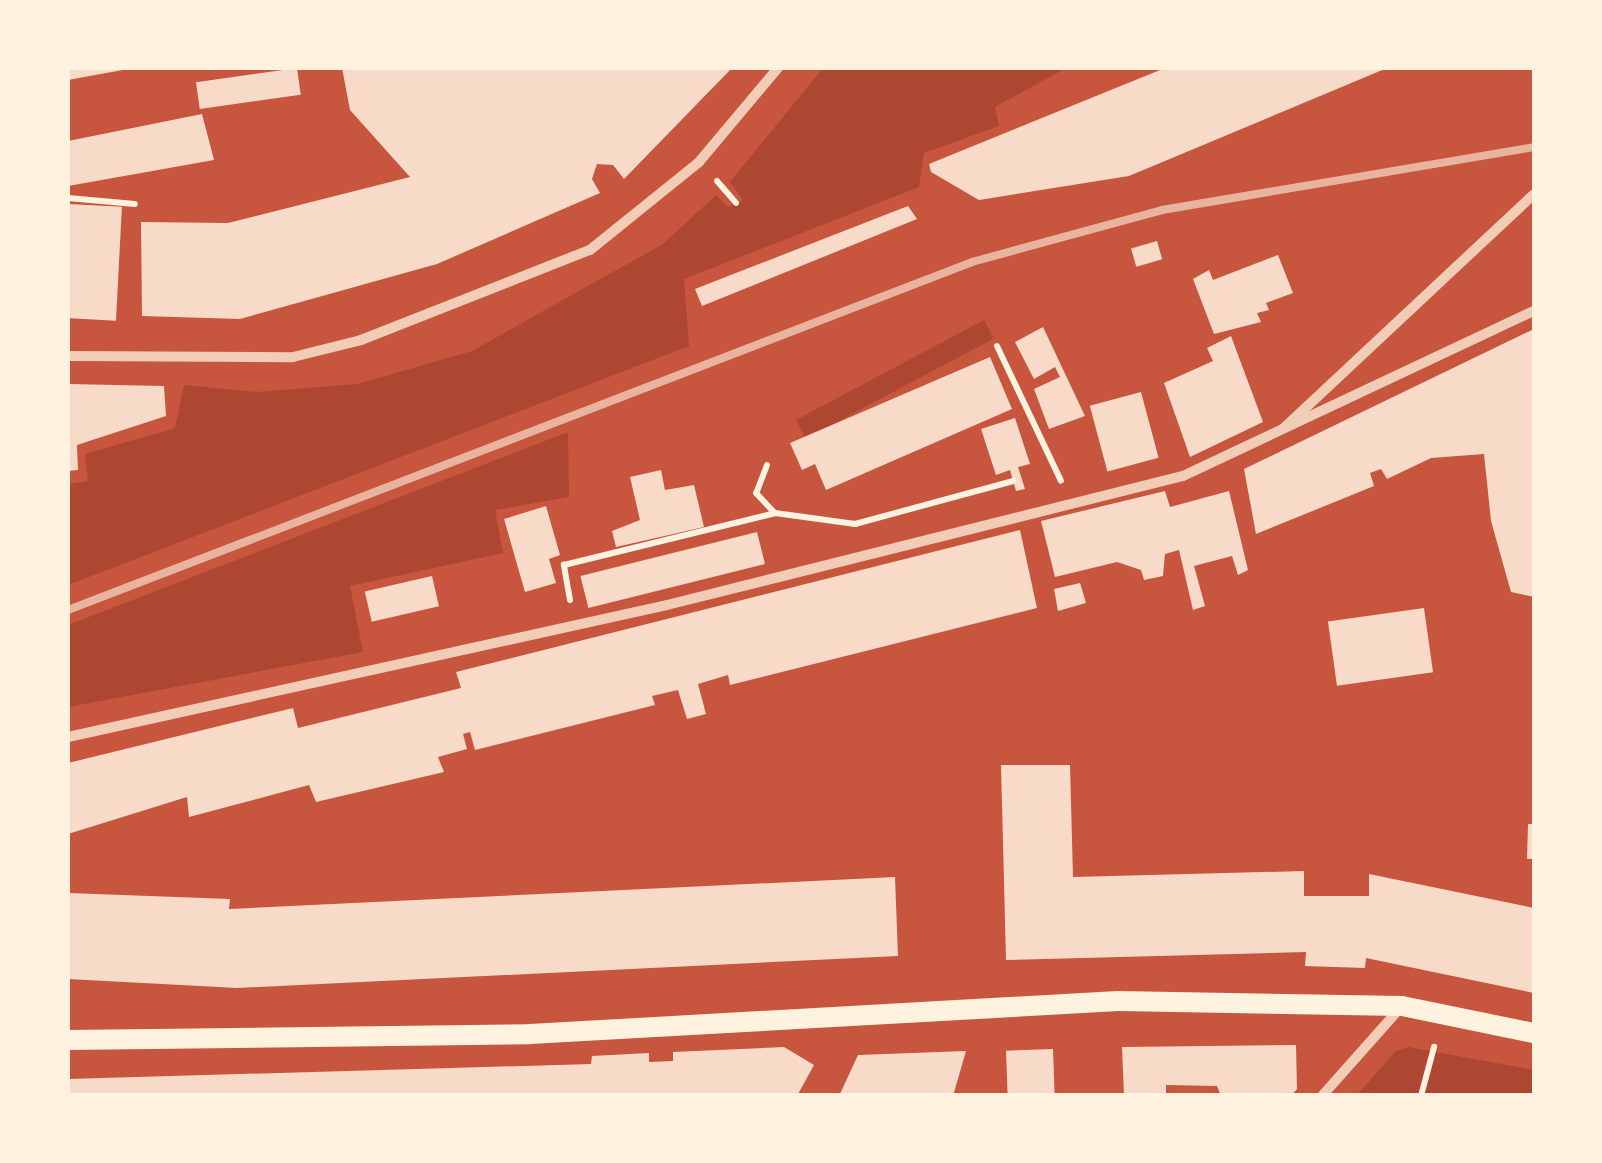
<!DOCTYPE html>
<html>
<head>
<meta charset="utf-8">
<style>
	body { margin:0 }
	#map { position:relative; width:1602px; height:1163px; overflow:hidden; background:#c8553d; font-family:Raleway,sans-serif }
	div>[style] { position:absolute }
	.green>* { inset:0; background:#ae4732; transform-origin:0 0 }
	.building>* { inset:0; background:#f7dbc8; transform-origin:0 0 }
	.path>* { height:6px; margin:-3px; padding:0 3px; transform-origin:3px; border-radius:3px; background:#fff3e0 }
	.minor>* { height:10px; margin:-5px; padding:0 5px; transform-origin:5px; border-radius:5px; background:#f1ccb7 }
	.secondary>* { height:20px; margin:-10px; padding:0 10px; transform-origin:10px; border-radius:10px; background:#fff3e0 }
	.rail>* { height:8px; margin:-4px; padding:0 4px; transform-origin:4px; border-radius:4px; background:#e9b49f }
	span { translate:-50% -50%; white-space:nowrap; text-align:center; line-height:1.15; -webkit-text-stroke:10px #fff3e0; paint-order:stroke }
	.frame { position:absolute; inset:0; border:70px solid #fff3e0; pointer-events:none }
</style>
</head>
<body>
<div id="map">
	<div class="green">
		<i style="clip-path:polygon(823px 68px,1066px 68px,995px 107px,999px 126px,924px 153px,919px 187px,684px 279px,689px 346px,68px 585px,68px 484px,88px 481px,85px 454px,175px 428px,184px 385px,257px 392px,357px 384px,472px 351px,663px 244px,716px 195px,728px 207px,743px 200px,730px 182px)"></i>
		<i style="left:984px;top:320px;width:21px;height:213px;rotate:62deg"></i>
		<i style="clip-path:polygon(568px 432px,569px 497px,495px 510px,503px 553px,350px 586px,363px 652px,68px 707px,68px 625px)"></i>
		<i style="clip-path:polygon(1408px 1047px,1534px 1070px,1534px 1095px,1356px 1096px,1396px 1051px)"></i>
	</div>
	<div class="building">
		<i style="clip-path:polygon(68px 68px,128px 68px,128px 69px,68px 80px)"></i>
		<i style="left:297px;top:68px;width:27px;height:102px;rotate:82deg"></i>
		<i style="clip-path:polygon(342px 68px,732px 68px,624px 179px,613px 165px,597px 164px,592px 179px,600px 193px,437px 264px,240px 319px,142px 316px,141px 222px,228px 223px,410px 177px,350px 110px)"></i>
		<i style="clip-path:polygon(1165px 68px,1387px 68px,1129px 176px,979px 200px,931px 172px,929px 164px)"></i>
		<i style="clip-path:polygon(202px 114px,214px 160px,68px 186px,68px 141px)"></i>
		<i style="left:68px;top:204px;width:54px;height:114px;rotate:3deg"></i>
		<i style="clip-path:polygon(908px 206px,917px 219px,702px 306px,695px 289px)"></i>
		<i style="left:1157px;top:241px;width:19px;height:27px;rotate:74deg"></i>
		<i style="clip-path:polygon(1278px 255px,1293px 293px,1266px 303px,1269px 310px,1257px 313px,1261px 322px,1214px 334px,1193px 279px,1209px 270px,1213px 280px)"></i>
		<i style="clip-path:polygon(1043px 327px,1085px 416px,1049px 429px,1034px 389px,1060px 377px,1055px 367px,1034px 379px,1015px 342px)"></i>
		<i style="clip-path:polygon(1534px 329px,1534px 597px,1511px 592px,1491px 521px,1484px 454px,1431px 458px,1387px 479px,1381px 469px,1370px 473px,1374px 486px,1256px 534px,1244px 469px)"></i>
		<i style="clip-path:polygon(1231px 336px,1263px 422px,1190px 457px,1164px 383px,1213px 361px,1207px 348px)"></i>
		<i style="clip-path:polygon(990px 357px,1012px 409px,826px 490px,815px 464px,802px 470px,790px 443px)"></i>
		<i style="clip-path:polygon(69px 384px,164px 386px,166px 416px,77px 445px,78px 470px,68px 471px)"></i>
		<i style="left:1141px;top:392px;width:68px;height:53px;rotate:75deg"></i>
		<i style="clip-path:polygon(1015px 418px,1030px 464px,1018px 467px,1025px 489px,1016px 491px,1010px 470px,996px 475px,981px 429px)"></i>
		<i style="clip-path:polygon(661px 470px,665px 490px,694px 485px,704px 527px,616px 547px,612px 531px,640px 520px,630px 477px)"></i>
		<i style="clip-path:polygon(1165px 491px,1170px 507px,1229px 491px,1248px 570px,1238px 575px,1232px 556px,1194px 566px,1205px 606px,1193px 610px,1179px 550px,1165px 554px,1163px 576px,1144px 580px,1141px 570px,1117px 562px,1055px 577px,1041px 521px)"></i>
		<i style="clip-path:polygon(546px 506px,560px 555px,549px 559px,556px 583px,525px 592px,504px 519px)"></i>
		<i style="clip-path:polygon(1020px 530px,1037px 608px,730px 685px,728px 675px,698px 684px,706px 714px,687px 719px,678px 690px,652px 696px,655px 705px,475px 750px,470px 732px,463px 734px,467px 749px,438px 757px,444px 772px,316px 802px,309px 785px,189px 817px,187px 797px,68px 834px,68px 763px,293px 708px,298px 728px,461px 688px,456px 672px)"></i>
		<i style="left:757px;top:532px;width:33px;height:182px;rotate:76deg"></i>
		<i style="left:432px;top:576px;width:31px;height:69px;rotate:77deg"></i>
		<i style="clip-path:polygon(1080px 583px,1086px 603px,1058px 611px,1054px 589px)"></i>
		<i style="left:1424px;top:608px;width:65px;height:97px;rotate:82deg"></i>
		<i style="clip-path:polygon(1001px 765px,1070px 765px,1073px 877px,1304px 871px,1304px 896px,1369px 896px,1369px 874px,1534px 908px,1534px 993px,1366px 958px,1365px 968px,1305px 966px,1306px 952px,1006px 960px)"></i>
		<i style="clip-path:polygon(1528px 824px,1534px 824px,1534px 859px,1527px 859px)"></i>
		<i style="clip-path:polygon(895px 877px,898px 956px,237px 988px,68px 979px,68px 893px,230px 899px,229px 909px)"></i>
		<i style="clip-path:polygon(1296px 1045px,1297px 1089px,1291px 1096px,1221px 1096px,1217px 1086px,1166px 1085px,1166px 1096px,1124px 1096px,1122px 1047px)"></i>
		<i style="clip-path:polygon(784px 1047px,814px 1065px,797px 1096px,68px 1096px,68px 1079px,591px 1064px,592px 1056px,649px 1053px,649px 1062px,673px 1061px,673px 1052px)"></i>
		<i style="left:1053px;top:1049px;width:47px;height:47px;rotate:88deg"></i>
		<i style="clip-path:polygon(966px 1051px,953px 1096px,839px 1096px,858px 1055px)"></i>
	</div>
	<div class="path">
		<i style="left:717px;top:181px;width:29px;rotate:49deg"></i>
		<i style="left:68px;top:198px;width:67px;rotate:5.1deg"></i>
		<i style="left:997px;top:346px;width:149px;rotate:64.6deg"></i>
		<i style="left:767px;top:465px;width:30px;rotate:111deg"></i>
		<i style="left:756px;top:493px;width:26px;rotate:47deg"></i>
		<i style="left:570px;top:600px;width:36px;rotate:-100deg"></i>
		<i style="left:564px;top:565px;width:217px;rotate:-13.8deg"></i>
		<i style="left:775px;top:513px;width:81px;rotate:7.8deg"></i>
		<i style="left:855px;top:524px;width:164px;rotate:-15.2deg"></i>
		<i style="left:1421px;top:1096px;width:51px;rotate:-75.1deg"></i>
	</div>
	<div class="minor">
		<i style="left:68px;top:356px;width:225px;rotate:0.3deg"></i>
		<i style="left:293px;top:357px;width:70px;rotate:-14deg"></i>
		<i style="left:361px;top:340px;width:246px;rotate:-21.5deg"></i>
		<i style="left:590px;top:250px;width:140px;rotate:-38.9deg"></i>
		<i style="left:699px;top:162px;width:123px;rotate:-50deg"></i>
		<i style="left:1284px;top:428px;width:342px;rotate:-43.1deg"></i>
		<i style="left:68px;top:737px;width:613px;rotate:-12.43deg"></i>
		<i style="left:667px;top:605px;width:532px;rotate:-14.04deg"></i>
		<i style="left:1183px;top:476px;width:388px;rotate:-25.2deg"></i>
		<i style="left:1322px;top:1096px;width:119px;rotate:-48.4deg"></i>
	</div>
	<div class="secondary">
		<i style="left:68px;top:1040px;width:462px;rotate:-0.7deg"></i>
		<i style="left:530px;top:1034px;width:589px;rotate:-3.21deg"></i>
		<i style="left:1118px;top:1001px;width:284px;rotate:1deg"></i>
		<i style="left:1402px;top:1006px;width:135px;rotate:11.6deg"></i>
	</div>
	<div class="rail">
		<i style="left:68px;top:610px;width:969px;rotate:-21.05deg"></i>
		<i style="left:972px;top:262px;width:197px;rotate:-15.3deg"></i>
		<i style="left:1162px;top:210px;width:377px;rotate:-9.6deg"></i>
	</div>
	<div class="frame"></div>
</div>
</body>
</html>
